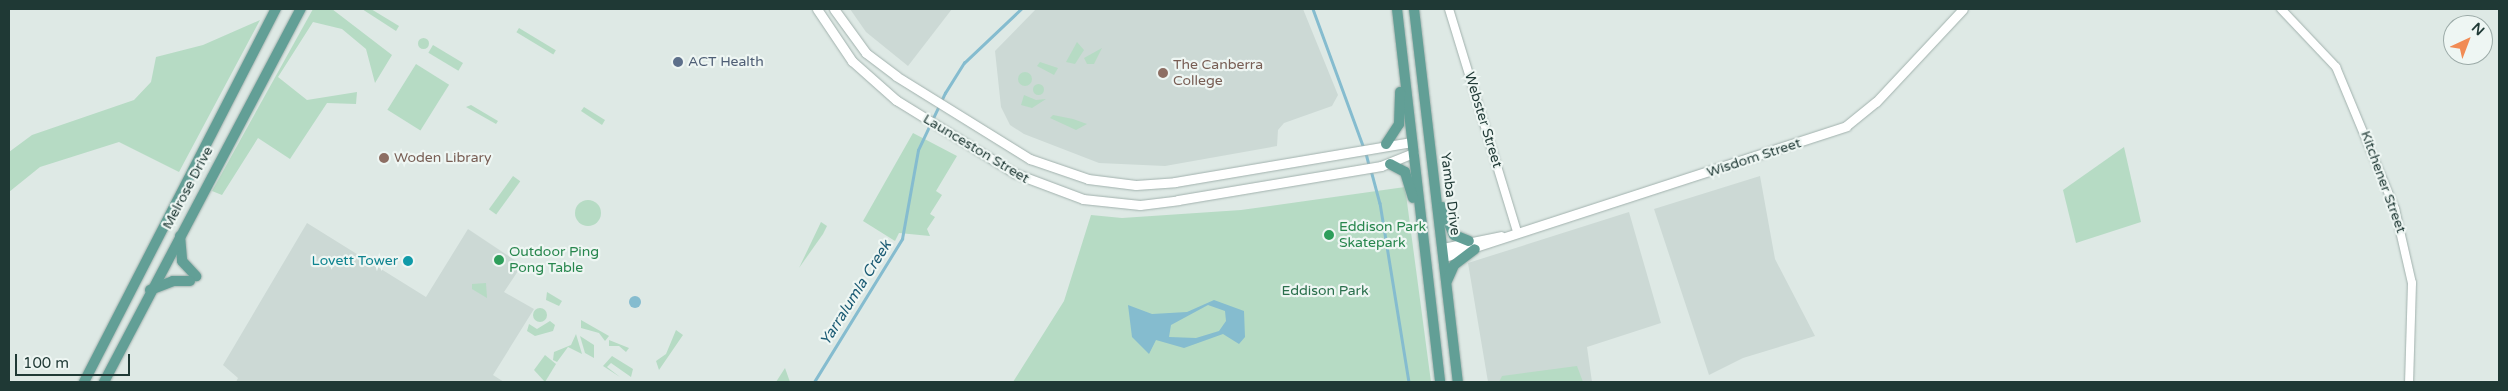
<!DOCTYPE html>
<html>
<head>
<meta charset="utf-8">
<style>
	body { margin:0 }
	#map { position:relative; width:2508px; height:391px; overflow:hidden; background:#dee9e5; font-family:"Varela Round",sans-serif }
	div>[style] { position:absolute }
	.built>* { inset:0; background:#ccd9d5 }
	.green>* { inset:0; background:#b6dbc4; transform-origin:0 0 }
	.round { border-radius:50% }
	.water>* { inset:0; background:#85bccf }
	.stream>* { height:2.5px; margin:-1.25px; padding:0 1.25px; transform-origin:1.25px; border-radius:1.25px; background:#85bccf }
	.roads { filter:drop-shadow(0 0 1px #a1b1ad) drop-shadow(0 0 1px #a1b1ad) }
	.tertiary>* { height:8px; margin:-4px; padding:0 4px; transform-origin:4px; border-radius:4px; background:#fff }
	.secondary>* { height:9px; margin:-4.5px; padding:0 4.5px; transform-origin:4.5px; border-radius:4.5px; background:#fff }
	.primary>* { height:10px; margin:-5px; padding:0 5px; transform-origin:5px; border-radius:5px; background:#629f96 }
	.dots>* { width:14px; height:14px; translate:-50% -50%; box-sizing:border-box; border:2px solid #eef6f3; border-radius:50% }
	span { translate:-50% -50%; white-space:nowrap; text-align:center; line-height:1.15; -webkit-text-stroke:4.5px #eef6f3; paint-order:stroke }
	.service-label { font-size:14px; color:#4e5e75 }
	.left { translate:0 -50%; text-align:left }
	.education-label { font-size:14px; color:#785e54 }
	.street-label { font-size:14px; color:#1f3935 }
	.leisure-label { font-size:14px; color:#27864d }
	.culture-label { font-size:14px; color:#0d838f }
	.right { translate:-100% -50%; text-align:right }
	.park-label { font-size:14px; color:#2a6f4c }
	.water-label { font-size:15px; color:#1b5b74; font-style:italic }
	.frame { position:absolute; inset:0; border:10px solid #1f3935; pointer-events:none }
	.north { position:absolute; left:2443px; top:15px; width:50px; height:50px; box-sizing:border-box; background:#eef6f3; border:1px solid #9baaa7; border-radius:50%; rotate:43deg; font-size:14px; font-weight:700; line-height:20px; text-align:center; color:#1f3935 }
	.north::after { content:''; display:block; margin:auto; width:18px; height:22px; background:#f18b54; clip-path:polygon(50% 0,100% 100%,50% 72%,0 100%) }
	.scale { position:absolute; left:15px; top:354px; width:115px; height:22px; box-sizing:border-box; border:2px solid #1f3935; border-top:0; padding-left:6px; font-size:15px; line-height:18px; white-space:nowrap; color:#1f3935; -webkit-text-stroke:4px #eef6f3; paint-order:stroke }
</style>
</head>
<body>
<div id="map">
	<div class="built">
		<i style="clip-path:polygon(850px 9px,952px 9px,908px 66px,866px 32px)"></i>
		<i style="clip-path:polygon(1036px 9px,1303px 9px,1338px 95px,1332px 106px,1284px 123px,1278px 130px,1277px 146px,1165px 166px,1099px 163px,1024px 134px,1010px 125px,1001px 107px,995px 51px)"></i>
		<i style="clip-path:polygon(1760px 176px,1775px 259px,1815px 336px,1743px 358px,1709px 375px,1654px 209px)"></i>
		<i style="clip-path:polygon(1629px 212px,1661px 323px,1587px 347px,1592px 382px,1488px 382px,1468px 263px)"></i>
		<i style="clip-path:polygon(307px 223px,426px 297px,468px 229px,522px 265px,504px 292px,534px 309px,493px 375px,504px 382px,236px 382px,238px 378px,223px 365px)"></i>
	</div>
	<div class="green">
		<i style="clip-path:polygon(313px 9px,332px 9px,392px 55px,375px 83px,366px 49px,342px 29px,313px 22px,278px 77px,307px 100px,357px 92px,356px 104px,327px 103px,290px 159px,258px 138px,222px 195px,212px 191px)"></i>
		<i style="clip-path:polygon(362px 9px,371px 9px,399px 26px,396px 31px)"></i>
		<i style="clip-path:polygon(260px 20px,179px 172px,119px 142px,40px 167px,9px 192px,9px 152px,32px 135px,134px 100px,151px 82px,156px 57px,203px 45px)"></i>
		<i style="left:519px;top:28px;width:43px;height:5px;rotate:31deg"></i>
		<i class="round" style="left:417.5px;top:37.5px;width:11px;height:11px"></i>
		<i style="clip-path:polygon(1077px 42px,1084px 50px,1075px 64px,1066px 62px)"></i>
		<i style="left:433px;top:45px;width:35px;height:9px;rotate:31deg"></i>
		<i style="clip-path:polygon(1102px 48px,1094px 64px,1087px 64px,1084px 58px)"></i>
		<i style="clip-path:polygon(1040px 62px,1058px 68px,1054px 75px,1037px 66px)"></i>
		<i style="left:416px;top:64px;width:39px;height:54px;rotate:32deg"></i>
		<i class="round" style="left:1018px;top:72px;width:14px;height:14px"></i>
		<i class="round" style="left:1032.5px;top:83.5px;width:11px;height:11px"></i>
		<i style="clip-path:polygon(1024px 95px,1036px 100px,1046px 99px,1032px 108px,1021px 105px)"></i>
		<i style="clip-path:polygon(471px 105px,498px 121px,496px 124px,466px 107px)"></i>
		<i style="clip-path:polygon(584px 107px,605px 120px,602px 125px,581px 111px)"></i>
		<i style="clip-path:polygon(1053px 115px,1073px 119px,1087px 124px,1076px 130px,1050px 118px)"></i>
		<i style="clip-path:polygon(913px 133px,957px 156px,936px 191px,942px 195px,930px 214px,935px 217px,927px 229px,930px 236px,899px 233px,895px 241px,863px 221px)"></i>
		<i style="clip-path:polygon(2124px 147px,2141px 222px,2076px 243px,2063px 190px)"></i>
		<i style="left:513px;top:176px;width:9px;height:41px;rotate:36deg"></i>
		<i style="clip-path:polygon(1405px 187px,1431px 382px,1013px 382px,1064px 301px,1091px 215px,1122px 218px,1241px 210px)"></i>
		<i class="round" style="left:575px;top:200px;width:26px;height:26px"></i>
		<i style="clip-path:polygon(821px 222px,827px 226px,823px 234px,799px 268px)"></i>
		<i style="clip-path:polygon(486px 283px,487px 298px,472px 289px,472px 284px)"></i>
		<i style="clip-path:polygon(547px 292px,562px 301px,559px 306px,546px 300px)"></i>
		<i class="round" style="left:533px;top:308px;width:14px;height:14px"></i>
		<i style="clip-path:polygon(581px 320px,609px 336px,605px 341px,599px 333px,581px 328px)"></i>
		<i style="clip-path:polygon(550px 321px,555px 325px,553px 331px,535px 336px,527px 331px,529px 324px,537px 329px)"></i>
		<i style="clip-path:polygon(676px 330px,683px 335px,659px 370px,656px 361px,666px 354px)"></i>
		<i style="clip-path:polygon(576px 334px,582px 354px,568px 347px,557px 362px,553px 360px,554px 352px,571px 345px)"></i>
		<i style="clip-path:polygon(580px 336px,594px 345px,594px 358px,585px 353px)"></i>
		<i style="clip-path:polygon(609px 340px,629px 348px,626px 352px,619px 346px,609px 346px)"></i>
		<i style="clip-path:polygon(545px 355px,556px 364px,545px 382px,534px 370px)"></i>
		<i style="clip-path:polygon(612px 356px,633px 369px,631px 377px,611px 363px,607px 367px,620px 377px,603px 366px)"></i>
		<i style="clip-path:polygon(1577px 366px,1583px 382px,1499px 382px,1502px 376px)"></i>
		<i style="clip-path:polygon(785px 368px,790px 382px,776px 382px)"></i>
	</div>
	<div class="water">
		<i class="round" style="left:629px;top:296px;width:12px;height:12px"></i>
		<i style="clip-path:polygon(evenodd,1214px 300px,1244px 311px,1245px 337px,1239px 344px,1223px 334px,1184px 348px,1156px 340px,1149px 354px,1132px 337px,1128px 305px,1152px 314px,1187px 312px,1214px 300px,1208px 305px,1225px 311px,1226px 321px,1219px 331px,1196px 338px,1169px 337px,1171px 325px,1208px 305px)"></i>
	</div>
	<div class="stream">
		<i style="left:1313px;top:9px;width:148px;rotate:69.9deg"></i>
		<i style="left:1366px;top:153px;width:12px;rotate:76deg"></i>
		<i style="left:1371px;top:170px;width:34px;rotate:75deg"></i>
		<i style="left:1380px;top:203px;width:181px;rotate:80.8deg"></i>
		<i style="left:814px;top:382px;width:168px;rotate:-58.4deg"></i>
		<i style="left:902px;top:239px;width:90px;rotate:-79.8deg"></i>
		<i style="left:918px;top:150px;width:63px;rotate:-64.7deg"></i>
		<i style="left:945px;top:93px;width:36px;rotate:-58deg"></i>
		<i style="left:964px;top:63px;width:79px;rotate:-43.5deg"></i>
	</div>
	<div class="roads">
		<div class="tertiary">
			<i style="left:1449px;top:9px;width:232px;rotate:73deg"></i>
			<i style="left:2281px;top:9px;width:80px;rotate:46.5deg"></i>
			<i style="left:2336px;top:67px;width:154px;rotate:67.4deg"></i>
			<i style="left:2395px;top:209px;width:76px;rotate:77.1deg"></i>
			<i style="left:2412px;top:283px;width:99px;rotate:91.7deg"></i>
		</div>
		<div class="secondary">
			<i style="left:817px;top:9px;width:63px;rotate:56.1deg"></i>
			<i style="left:852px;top:61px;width:59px;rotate:41.6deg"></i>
			<i style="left:896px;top:100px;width:139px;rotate:31.7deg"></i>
			<i style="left:1014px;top:173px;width:74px;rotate:20.6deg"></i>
			<i style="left:1083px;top:199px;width:57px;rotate:6deg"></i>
			<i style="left:1140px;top:205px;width:38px;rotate:-7deg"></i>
			<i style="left:1178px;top:200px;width:206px;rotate:-9.5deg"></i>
			<i style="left:1381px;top:166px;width:35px;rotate:-22deg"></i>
			<i style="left:834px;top:9px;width:54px;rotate:54deg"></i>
			<i style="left:866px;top:53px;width:38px;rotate:37deg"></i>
			<i style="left:896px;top:76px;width:158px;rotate:31.8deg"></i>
			<i style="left:1030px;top:159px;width:61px;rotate:19deg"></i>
			<i style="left:1088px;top:179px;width:48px;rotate:7.1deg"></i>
			<i style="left:1136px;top:185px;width:39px;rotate:-4deg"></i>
			<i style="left:1175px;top:182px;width:240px;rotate:-9.6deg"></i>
			<i style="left:1443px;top:248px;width:59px;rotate:-11.7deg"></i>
			<i style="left:1444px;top:257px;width:423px;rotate:-18deg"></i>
			<i style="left:1846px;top:126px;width:38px;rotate:-39deg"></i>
			<i style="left:1876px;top:102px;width:127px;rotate:-46.9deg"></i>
		</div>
		<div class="primary">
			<i style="left:1397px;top:9px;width:375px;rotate:83.4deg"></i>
			<i style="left:1414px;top:9px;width:376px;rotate:83.3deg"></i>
			<i style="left:1386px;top:144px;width:24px;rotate:-57deg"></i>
			<i style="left:1399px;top:124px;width:32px;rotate:-88deg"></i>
			<i style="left:1390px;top:164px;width:17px;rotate:28deg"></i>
			<i style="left:1405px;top:172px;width:27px;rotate:73deg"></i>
			<i style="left:1442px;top:207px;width:30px;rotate:67deg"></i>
			<i style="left:1454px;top:235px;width:16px;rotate:22deg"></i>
			<i style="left:180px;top:236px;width:25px;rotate:85deg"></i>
			<i style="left:182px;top:261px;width:21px;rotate:47deg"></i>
			<i style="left:1447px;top:281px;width:17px;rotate:-66deg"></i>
			<i style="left:1454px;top:265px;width:26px;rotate:-37deg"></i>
			<i style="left:150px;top:290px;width:25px;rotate:-21deg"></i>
			<i style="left:173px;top:281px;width:17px"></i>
			<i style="left:84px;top:382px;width:420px;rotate:-62.8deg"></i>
			<i style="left:104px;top:382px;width:422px;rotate:-62.2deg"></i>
		</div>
	</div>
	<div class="dots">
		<i style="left:678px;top:62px;background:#5c6f8a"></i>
		<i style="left:1163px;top:73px;background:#8d6e63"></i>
		<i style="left:384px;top:158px;background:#8d6e63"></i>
		<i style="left:1329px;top:235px;background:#2e9e5b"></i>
		<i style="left:499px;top:260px;background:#2e9e5b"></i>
		<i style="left:408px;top:261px;background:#0f9aa8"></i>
	</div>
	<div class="service-label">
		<span class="left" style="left:688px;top:62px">ACT Health</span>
	</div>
	<div class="education-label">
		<span class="left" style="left:1173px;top:73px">The Canberra<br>College</span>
		<span class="left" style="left:394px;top:158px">Woden Library</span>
	</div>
	<div class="street-label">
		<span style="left:1483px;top:120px;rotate:73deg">Webster Street</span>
		<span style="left:976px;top:149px;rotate:31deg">Launceston Street</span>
		<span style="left:1754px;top:158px;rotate:-18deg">Wisdom Street</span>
		<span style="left:2383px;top:182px;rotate:70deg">Kitchener Street</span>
		<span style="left:188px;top:188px;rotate:-62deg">Melrose Drive</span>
		<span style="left:1450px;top:194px;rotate:83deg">Yamba Drive</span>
	</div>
	<div class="leisure-label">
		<span class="left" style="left:1339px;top:235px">Eddison Park<br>Skatepark</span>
		<span class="left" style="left:509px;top:260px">Outdoor Ping<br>Pong Table</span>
	</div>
	<div class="culture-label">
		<span class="right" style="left:398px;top:261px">Lovett Tower</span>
	</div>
	<div class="park-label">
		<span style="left:1325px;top:291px">Eddison Park</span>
	</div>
	<div class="water-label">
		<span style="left:856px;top:293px;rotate:-58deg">Yarralumla Creek</span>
	</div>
	<div class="frame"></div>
	<div class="north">N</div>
	<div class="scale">100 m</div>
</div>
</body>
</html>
